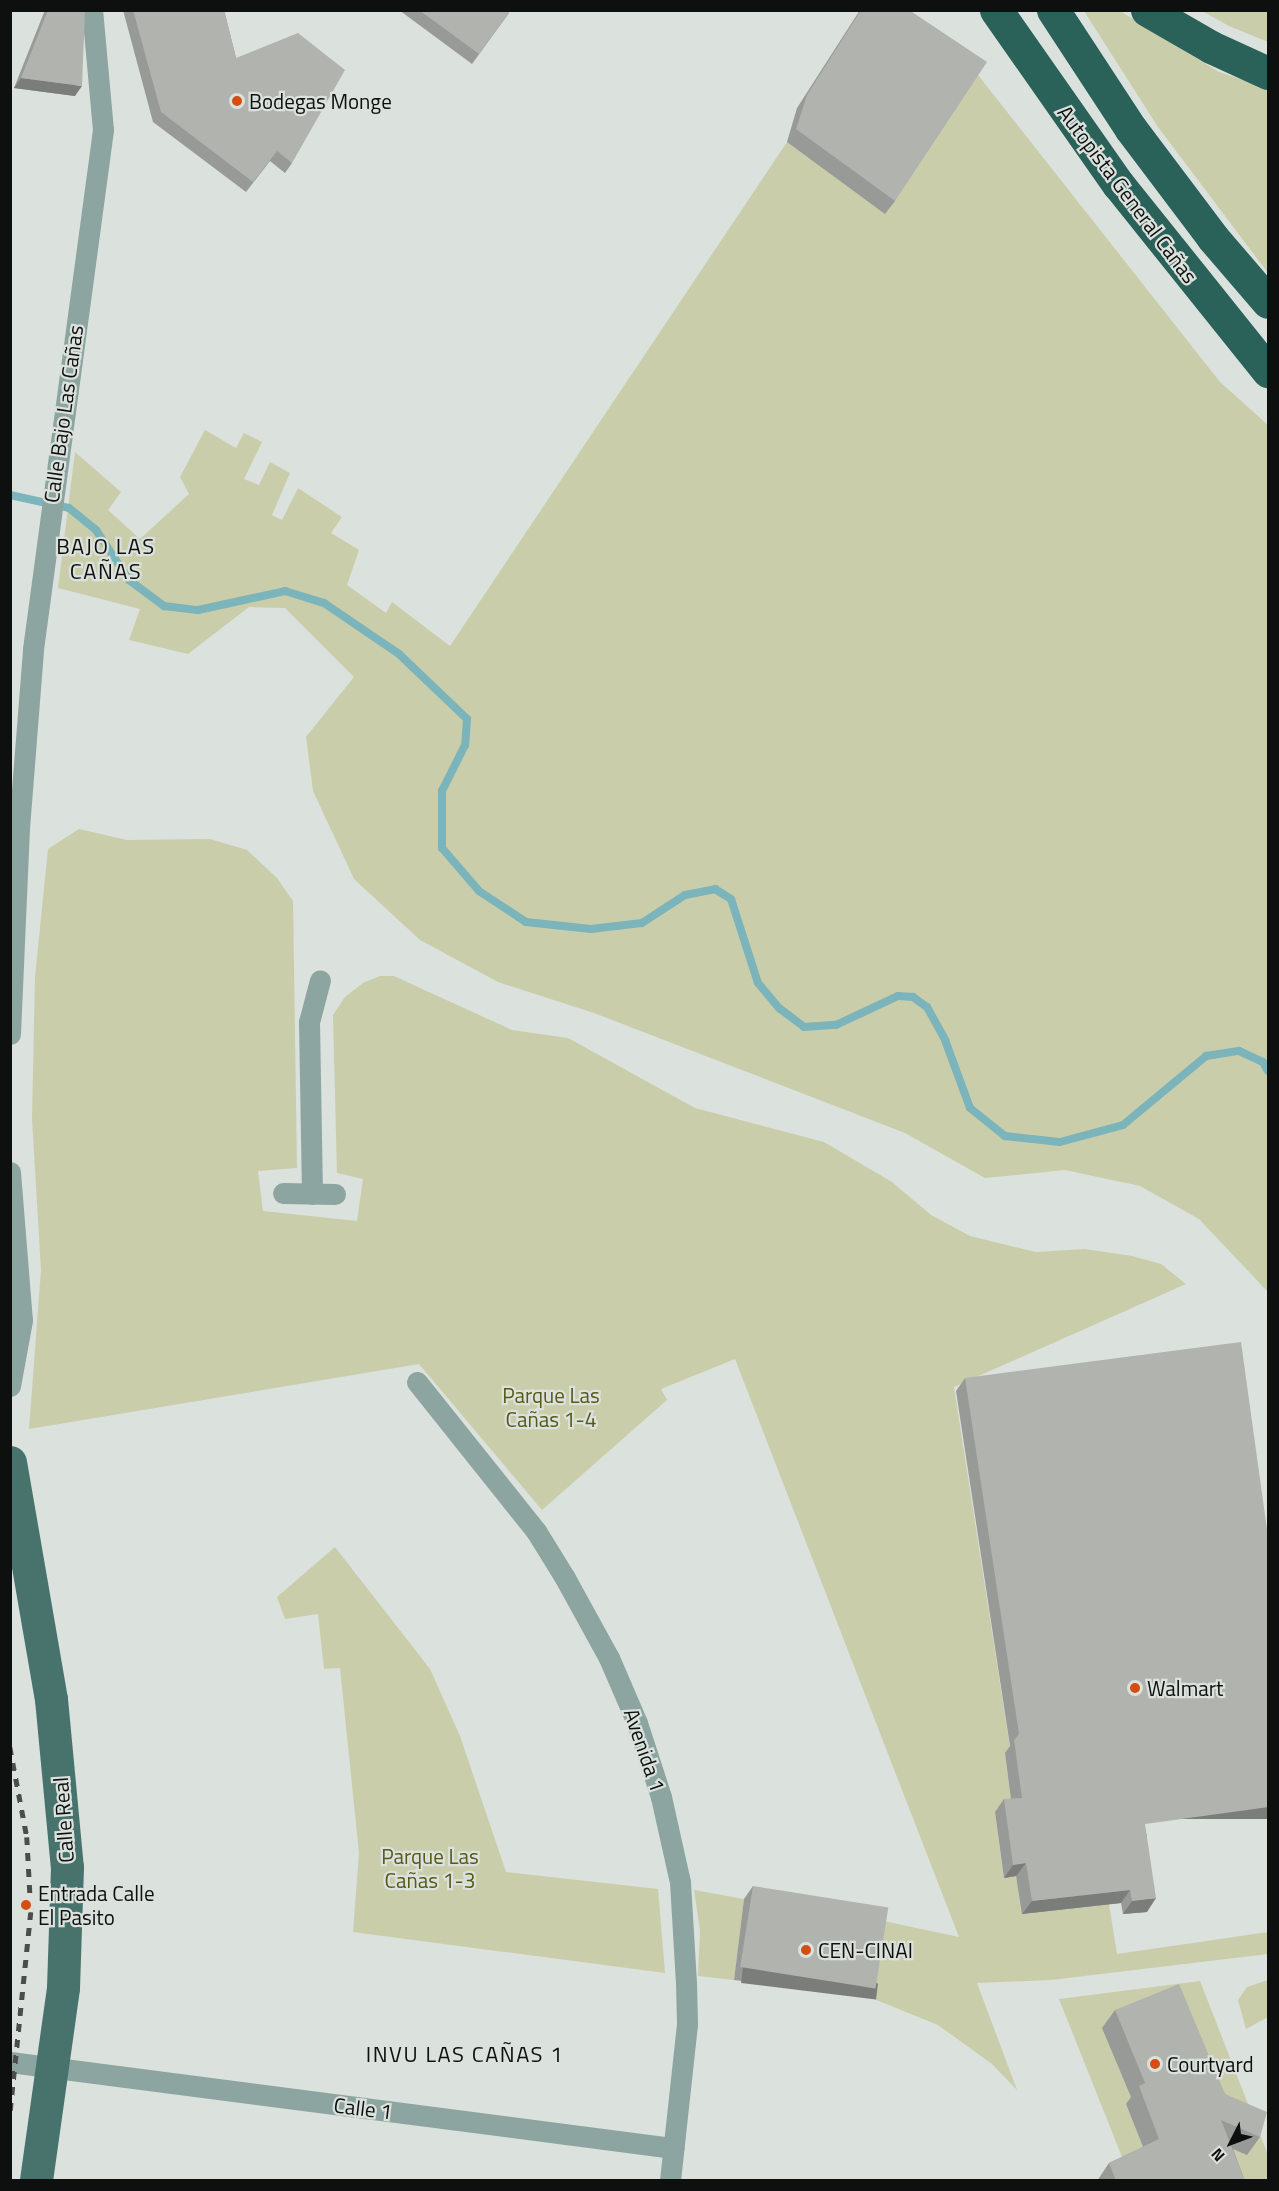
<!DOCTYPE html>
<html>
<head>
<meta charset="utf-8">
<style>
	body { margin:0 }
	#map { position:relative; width:1279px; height:2191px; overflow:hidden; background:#dbe1dd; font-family:"Titillium Web",sans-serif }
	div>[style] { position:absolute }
	.green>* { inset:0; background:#cacdaa }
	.stream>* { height:8px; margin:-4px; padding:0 4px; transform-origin:4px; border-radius:4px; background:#7bb4bb }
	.street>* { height:21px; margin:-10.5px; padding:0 10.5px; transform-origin:10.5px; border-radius:10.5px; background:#8da5a0 }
	.primary>* { height:33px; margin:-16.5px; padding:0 16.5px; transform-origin:16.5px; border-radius:16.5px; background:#47736c }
	.highway>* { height:33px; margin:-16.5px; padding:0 16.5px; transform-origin:16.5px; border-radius:16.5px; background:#2a6159 }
	.rail>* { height:4.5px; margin-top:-2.25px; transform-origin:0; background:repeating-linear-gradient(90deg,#4a4d4b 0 8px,transparent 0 16px) }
	.wall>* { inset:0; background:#979a96 }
	.shaded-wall>* { inset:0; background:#7b7d7a; transform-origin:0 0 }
	.building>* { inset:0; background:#b0b3ae; transform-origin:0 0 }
	.dots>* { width:16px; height:16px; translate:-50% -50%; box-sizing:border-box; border:3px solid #dbe1dd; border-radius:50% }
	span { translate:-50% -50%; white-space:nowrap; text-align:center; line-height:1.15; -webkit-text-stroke:4.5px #dbe1dd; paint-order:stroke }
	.poi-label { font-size:21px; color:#0e100f }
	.left { translate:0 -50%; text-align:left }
	.street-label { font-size:21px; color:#0e100f }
	.park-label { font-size:21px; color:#585a13 }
	.neighbourhood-label { font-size:22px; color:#0e100f; letter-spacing:1.5px }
	.frame { position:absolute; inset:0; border:12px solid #0e100f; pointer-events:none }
	.north { position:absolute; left:1201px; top:2113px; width:60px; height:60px; -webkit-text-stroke:4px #dbe1dd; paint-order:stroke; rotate:228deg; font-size:16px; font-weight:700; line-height:24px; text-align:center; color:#0e100f }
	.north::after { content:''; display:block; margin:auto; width:21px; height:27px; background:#0e100f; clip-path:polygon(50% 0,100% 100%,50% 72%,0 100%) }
</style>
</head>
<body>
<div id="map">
	<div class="green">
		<i style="clip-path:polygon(1084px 11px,1120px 11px,1219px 72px,1268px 88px,1268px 273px,1158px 127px)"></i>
		<i style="clip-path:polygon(1202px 11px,1268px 11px,1268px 42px,1229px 26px)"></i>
		<i style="clip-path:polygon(978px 75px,1220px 382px,1268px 425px,1268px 1292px,1199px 1219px,1140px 1186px,1065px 1170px,985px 1178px,905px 1133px,594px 1013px,498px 982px,420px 940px,354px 879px,313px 791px,306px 737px,354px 677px,285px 608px,249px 607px,188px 654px,129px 640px,140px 609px,58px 588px,75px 452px,121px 492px,108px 510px,140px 539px,189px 494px,180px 477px,205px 430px,236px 448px,244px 433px,262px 442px,244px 479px,259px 485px,270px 462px,290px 473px,272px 515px,282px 520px,298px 488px,342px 517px,331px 533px,359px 550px,347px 585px,386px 613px,392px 602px,450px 646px,787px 142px)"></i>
		<i style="clip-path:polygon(79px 829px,127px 840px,210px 839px,247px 850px,277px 878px,293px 901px,297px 1168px,258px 1171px,263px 1211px,357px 1221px,363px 1179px,337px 1173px,333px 1015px,345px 997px,363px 983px,380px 976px,394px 976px,512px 1030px,568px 1038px,695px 1108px,824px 1142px,892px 1182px,931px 1215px,970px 1236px,1036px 1252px,1085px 1249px,1132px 1256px,1161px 1264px,1186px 1284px,954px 1387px,1010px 1748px,1005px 1753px,1013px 1811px,995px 1813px,1004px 1877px,1016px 1876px,1023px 1914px,1109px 1904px,1117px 1954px,1268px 1932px,1268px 1954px,1051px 1980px,977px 1983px,1017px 2090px,992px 2064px,938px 2025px,869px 1997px,879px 1920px,959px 1937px,735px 1359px,661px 1389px,667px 1400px,542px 1510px,419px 1364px,29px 1429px,41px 1270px,32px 1119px,35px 977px,48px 849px)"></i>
		<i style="clip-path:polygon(335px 1547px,430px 1669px,460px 1736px,506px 1872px,658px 1889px,665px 1973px,353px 1932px,359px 1853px,340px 1668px,324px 1669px,318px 1614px,285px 1619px,277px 1597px)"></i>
		<i style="clip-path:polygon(694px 1890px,744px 1899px,734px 1980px,698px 1976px,700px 1930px)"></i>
		<i style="clip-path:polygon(1268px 1980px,1268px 2017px,1246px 2029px,1238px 2000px,1247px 1987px)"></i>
		<i style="clip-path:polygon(1200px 1981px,1268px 2155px,1268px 2180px,1226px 2180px,1133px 2101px,1126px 2104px,1147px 2157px,1126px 2167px,1059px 1999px)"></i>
	</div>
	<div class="stream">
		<i style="left:10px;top:495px;width:60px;rotate:12.4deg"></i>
		<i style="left:69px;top:508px;width:35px;rotate:39deg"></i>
		<i style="left:96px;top:530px;width:60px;rotate:56.6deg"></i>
		<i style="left:129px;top:580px;width:44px;rotate:36.6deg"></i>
		<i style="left:164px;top:606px;width:34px;rotate:7deg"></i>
		<i style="left:198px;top:610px;width:89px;rotate:-12.3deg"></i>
		<i style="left:285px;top:591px;width:41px;rotate:17.1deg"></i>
		<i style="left:324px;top:603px;width:91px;rotate:34.2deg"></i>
		<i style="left:399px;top:654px;width:94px;rotate:43.7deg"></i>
		<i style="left:467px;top:719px;width:26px;rotate:94deg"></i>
		<i style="left:465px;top:745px;width:51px;rotate:116.6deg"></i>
		<i style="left:442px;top:791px;width:57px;rotate:90deg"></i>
		<i style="left:442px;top:848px;width:57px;rotate:49.3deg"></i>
		<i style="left:479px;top:891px;width:56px;rotate:33.4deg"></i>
		<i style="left:526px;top:922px;width:65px;rotate:6.1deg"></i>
		<i style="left:591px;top:929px;width:51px;rotate:-6.7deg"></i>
		<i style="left:642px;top:923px;width:51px;rotate:-33.1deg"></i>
		<i style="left:685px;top:895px;width:31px;rotate:-11deg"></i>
		<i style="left:715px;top:889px;width:19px;rotate:32deg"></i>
		<i style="left:731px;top:899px;width:88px;rotate:72.2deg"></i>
		<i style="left:758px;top:983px;width:33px;rotate:50deg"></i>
		<i style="left:779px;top:1008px;width:31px;rotate:37deg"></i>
		<i style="left:804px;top:1027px;width:32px;rotate:-4deg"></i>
		<i style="left:836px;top:1025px;width:68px;rotate:-25.1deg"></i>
		<i style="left:898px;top:996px;width:15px;rotate:4deg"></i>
		<i style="left:913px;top:997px;width:17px;rotate:36deg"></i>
		<i style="left:927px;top:1007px;width:38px;rotate:61deg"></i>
		<i style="left:945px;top:1040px;width:72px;rotate:69.8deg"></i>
		<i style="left:970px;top:1108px;width:45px;rotate:38.7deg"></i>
		<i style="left:1005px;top:1136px;width:55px;rotate:6.2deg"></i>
		<i style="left:1060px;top:1142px;width:65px;rotate:-15.1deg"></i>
		<i style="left:1123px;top:1125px;width:108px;rotate:-39.7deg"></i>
		<i style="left:1206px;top:1056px;width:33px;rotate:-9deg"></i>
		<i style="left:1239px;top:1051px;width:26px;rotate:25deg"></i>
		<i style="left:1263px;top:1062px;width:10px;rotate:61deg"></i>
	</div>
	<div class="street">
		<i style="left:10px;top:1034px;width:206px;rotate:-87.5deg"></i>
		<i style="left:19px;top:828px;width:180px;rotate:-85.5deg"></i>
		<i style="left:33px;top:649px;width:524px;rotate:-82.32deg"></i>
		<i style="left:103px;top:130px;width:121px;rotate:-95.2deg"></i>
		<i style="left:10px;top:1172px;width:148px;rotate:85.4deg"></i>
		<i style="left:22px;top:1320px;width:67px;rotate:100.3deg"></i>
		<i style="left:283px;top:1193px;width:52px;rotate:1.1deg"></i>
		<i style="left:312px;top:1194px;width:172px;rotate:-91deg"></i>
		<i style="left:309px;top:1022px;width:43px;rotate:-75.3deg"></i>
		<i style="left:417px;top:1382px;width:191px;rotate:51.4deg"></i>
		<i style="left:536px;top:1531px;width:55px;rotate:58.3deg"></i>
		<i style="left:565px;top:1578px;width:91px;rotate:61.2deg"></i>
		<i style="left:609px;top:1658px;width:71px;rotate:66.7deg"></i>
		<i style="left:637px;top:1723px;width:78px;rotate:72deg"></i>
		<i style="left:661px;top:1797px;width:87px;rotate:77.4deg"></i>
		<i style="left:680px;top:1882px;width:100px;rotate:86.6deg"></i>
		<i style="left:686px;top:1982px;width:42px;rotate:88.6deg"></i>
		<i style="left:687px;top:2024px;width:157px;rotate:96.2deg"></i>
		<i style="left:10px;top:2062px;width:669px;rotate:7.39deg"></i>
	</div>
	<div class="primary">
		<i style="left:10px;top:1462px;width:241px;rotate:80.2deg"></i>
		<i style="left:51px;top:1699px;width:169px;rotate:84.6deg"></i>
		<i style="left:67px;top:1867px;width:121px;rotate:91.9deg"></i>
		<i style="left:63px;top:1988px;width:194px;rotate:98deg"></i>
	</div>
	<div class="highway">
		<i style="left:996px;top:10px;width:213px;rotate:55deg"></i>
		<i style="left:1118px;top:184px;width:240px;rotate:51.3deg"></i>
		<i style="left:1053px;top:10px;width:142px;rotate:56.8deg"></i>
		<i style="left:1131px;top:129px;width:136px;rotate:53deg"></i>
		<i style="left:1213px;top:238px;width:84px;rotate:49.3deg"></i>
		<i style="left:1147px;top:10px;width:74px;rotate:30deg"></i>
		<i style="left:1211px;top:47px;width:63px;rotate:24.5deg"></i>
	</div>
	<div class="rail">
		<i style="left:10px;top:1747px;width:92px;rotate:79.3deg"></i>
		<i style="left:27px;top:1837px;width:75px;rotate:86.9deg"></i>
		<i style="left:31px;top:1912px;width:204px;rotate:95.9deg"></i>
	</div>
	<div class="wall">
		<i style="clip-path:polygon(45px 10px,85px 10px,75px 96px,14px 88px)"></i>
		<i style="clip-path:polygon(123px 10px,224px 10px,236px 58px,292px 163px,285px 173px,270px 161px,246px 192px,153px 122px)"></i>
		<i style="clip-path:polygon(399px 10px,506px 10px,509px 13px,472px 64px)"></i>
		<i style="clip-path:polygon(860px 10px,909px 10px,895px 201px,885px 214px,787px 142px,797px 108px)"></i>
		<i style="clip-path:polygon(965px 1378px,1147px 1836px,1147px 1912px,1123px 1914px,1121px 1903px,1022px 1914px,1016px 1876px,1004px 1878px,995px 1812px,1004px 1799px,1011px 1799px,1005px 1753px,1010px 1746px,956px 1391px)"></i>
		<i style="clip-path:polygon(753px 1886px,878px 1984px,869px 1997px,734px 1980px,744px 1899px)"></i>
		<i style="clip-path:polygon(1115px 2010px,1225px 2094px,1260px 2137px,1247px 2155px,1233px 2149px,1245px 2181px,1097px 2181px,1109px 2163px,1143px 2147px,1126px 2104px,1131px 2097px,1102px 2028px)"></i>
	</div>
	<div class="shaded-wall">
		<i style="clip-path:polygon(21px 78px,82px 86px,75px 96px,14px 88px)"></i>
		<i style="left:1269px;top:1807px;width:12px;height:125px;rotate:90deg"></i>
		<i style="clip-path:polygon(1026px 1863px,1016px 1876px,1004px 1878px,1013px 1865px)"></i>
		<i style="clip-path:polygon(1130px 1890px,1121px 1903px,1022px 1914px,1032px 1901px)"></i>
		<i style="clip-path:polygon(1156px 1898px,1147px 1912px,1123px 1914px,1132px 1901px)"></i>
		<i style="left:743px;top:1967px;width:136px;height:16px;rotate:7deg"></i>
	</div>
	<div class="building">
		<i style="clip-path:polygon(48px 10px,85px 10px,82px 86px,21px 78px)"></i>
		<i style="clip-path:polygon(133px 10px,224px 10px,236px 58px,298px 33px,345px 70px,292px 163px,277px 151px,253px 182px,161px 112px)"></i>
		<i style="clip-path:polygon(419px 10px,506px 10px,509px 13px,479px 54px)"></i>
		<i style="clip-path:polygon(861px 10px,909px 10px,987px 62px,895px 201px,796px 129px,807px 95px)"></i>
		<i style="clip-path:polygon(1241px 1342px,1269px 1544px,1269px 1807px,1145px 1824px,1156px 1898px,1132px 1901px,1130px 1890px,1032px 1901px,1026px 1863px,1013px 1865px,1004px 1799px,1022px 1798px,1014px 1740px,1019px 1734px,965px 1378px)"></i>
		<i style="left:753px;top:1886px;width:137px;height:82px;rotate:9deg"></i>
		<i style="clip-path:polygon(1179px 1984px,1225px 2094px,1267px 2112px,1260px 2137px,1221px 2120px,1245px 2181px,1116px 2181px,1109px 2163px,1159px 2139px,1139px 2086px,1145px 2083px,1115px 2010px)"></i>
	</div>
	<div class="dots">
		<i style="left:237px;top:101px;background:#d44e14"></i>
		<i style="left:1135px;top:1688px;background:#d44e14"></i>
		<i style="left:26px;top:1905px;background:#d44e14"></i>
		<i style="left:806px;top:1950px;background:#d44e14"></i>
		<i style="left:1155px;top:2064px;background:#d44e14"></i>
	</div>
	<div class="poi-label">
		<span class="left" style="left:249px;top:101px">Bodegas Monge</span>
		<span class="left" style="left:1147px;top:1688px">Walmart</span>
		<span class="left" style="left:38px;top:1905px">Entrada Calle<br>El Pasito</span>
		<span class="left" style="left:818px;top:1950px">CEN-CINAI</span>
		<span class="left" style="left:1167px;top:2064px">Courtyard</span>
	</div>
	<div class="street-label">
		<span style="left:1128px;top:194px;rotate:53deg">Autopista General Cañas</span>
		<span style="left:63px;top:414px;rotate:-82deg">Calle Bajo Las Cañas</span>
		<span style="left:645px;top:1750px;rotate:71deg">Avenida 1</span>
		<span style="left:63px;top:1820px;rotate:-94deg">Calle Real</span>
		<span style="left:363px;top:2108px;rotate:7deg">Calle 1</span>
	</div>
	<div class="park-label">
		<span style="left:551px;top:1407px">Parque Las<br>Cañas 1-4</span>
		<span style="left:430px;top:1868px">Parque Las<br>Cañas 1-3</span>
	</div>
	<div class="neighbourhood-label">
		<span style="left:106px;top:559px">BAJO LAS<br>CAÑAS</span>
		<span style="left:465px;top:2055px">INVU LAS CAÑAS 1</span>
	</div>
	<div class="frame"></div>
	<div class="north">N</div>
</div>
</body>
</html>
